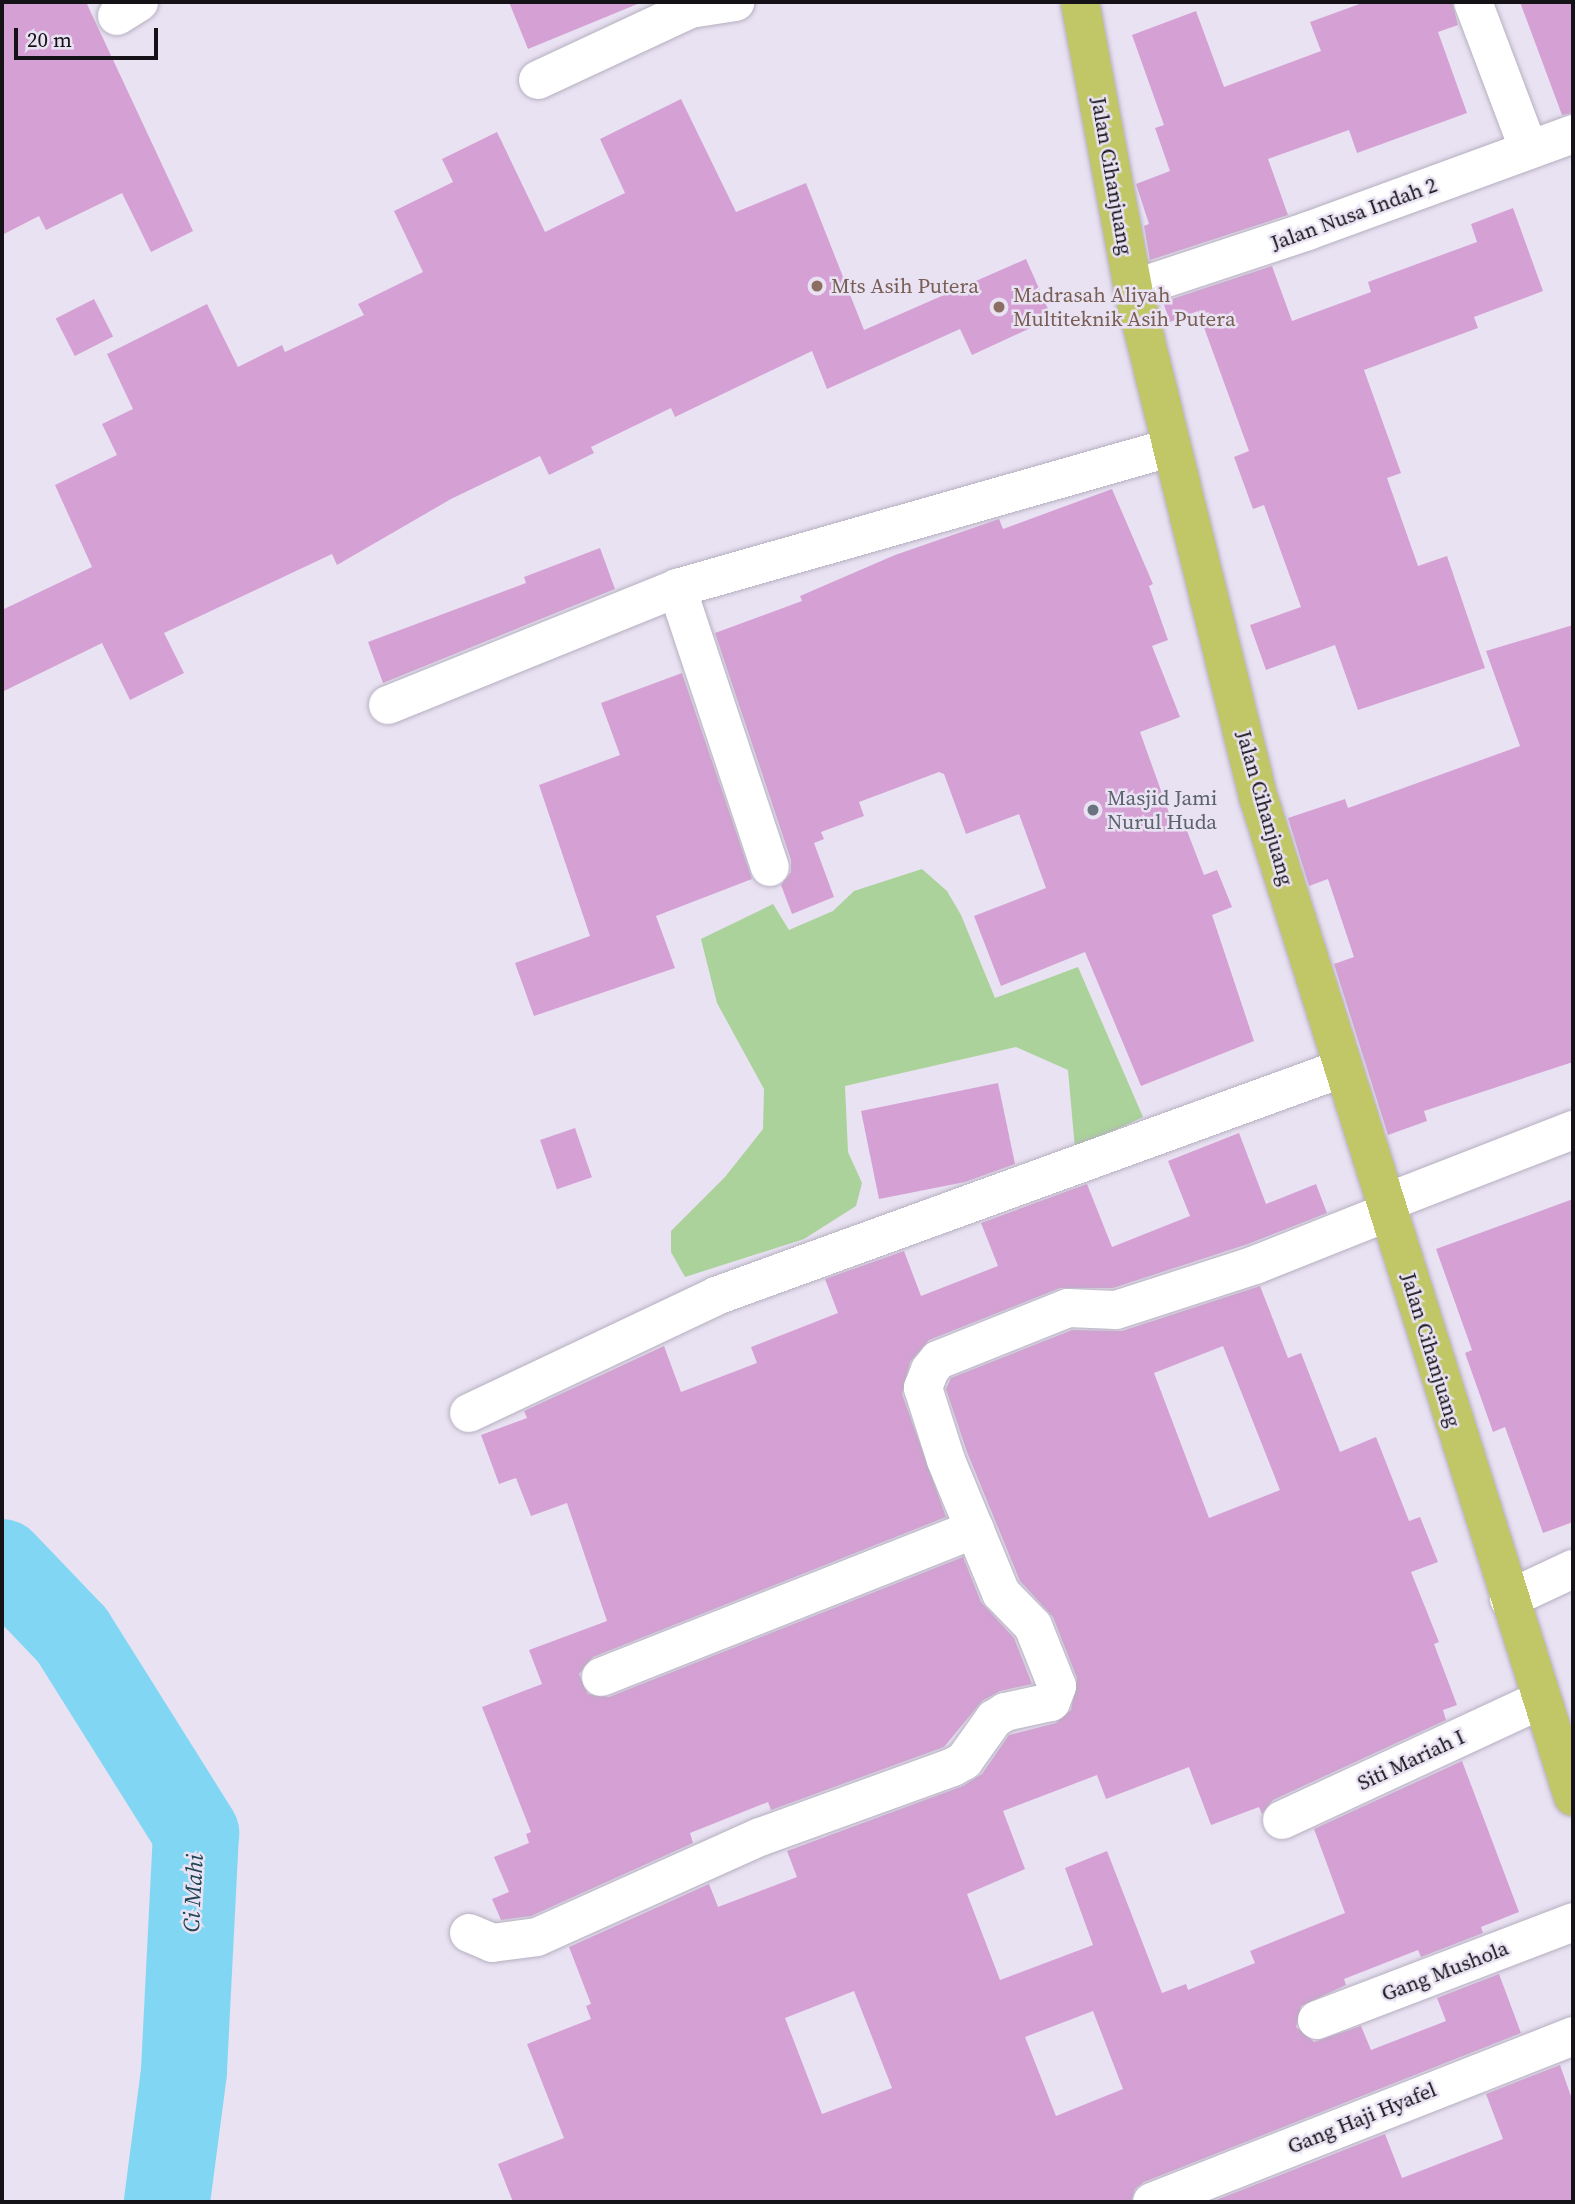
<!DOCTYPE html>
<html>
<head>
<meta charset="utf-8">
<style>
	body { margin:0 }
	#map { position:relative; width:1575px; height:2204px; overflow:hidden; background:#e9e2f3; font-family:"Source Serif 4",serif }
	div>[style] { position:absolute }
	.green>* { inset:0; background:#aad29a }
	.river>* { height:86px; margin:-43px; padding:0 43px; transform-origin:43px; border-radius:43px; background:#81d7f3 }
	.building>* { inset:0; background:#d5a1d4; transform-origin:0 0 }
	.roads { filter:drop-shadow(0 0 2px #b5afbf) drop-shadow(0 0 2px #b5afbf) }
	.minor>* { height:38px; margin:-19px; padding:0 19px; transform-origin:19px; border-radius:19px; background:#fff }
	.major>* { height:38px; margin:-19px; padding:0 19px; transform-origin:19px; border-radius:19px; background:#c1c766 }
	.dots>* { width:19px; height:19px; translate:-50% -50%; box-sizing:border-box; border:4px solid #e9e2f3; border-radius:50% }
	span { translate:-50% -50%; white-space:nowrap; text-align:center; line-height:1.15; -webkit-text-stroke:5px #e9e2f3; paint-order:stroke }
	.street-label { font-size:21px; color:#141217 }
	.education-label { font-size:21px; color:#785e54 }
	.left { translate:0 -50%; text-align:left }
	.worship-label { font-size:21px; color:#5b616d }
	.water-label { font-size:23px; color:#1f4652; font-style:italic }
	.frame { position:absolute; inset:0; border:4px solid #141217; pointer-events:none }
	.scale { position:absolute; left:14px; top:28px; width:144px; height:32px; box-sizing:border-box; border:4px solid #141217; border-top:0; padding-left:9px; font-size:21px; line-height:24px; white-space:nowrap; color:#141217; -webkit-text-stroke:5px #e9e2f3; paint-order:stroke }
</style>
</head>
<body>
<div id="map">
	<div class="green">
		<i style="clip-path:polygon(922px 869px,947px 891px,961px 915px,995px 998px,1078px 967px,1143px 1117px,1075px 1149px,1068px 1070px,1016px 1047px,845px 1086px,848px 1152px,862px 1183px,856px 1206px,804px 1239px,685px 1277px,671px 1252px,671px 1231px,725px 1177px,763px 1129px,764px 1089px,717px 1003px,701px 939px,773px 904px,789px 930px,833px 911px,854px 891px)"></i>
	</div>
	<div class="river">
		<i style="left:2px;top:1562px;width:101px;rotate:46.2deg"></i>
		<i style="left:72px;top:1635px;width:234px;rotate:57.9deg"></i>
		<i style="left:196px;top:1833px;width:239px;rotate:92.9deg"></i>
		<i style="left:184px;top:2072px;width:131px;rotate:97.5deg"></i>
	</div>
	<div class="building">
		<i style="clip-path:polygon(2px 2px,86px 2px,193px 231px,151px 252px,122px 193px,46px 230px,39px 216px,2px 235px)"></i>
		<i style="clip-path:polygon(509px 2px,640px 2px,640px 3px,528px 49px)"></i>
		<i style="clip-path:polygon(1365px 2px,1452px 2px,1458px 25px,1438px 32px,1467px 113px,1357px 153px,1349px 130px,1268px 159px,1288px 215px,1150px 260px,1144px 226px,1149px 224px,1136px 184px,1170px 171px,1155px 128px,1164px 125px,1132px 35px,1196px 11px,1224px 87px,1321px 51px,1310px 22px)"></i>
		<i style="clip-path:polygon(1520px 2px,1573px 2px,1573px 113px,1562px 115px)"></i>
		<i style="clip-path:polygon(681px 99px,736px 212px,806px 183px,864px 330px,1026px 259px,1052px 318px,972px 355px,960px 329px,827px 389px,812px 351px,675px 417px,671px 408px,591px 447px,594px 453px,549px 475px,540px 456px,451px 499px,337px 565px,332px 554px,164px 633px,184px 673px,130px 700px,102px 643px,2px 692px,2px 610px,92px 567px,55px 485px,117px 455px,102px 424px,133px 409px,107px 354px,207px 304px,238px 367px,282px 345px,285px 352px,364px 315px,358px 304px,423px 272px,394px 211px,453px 182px,442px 159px,497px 132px,545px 232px,625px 193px,600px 139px)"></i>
		<i style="clip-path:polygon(1513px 208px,1543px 291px,1474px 317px,1478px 328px,1364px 370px,1401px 473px,1387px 478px,1418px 566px,1447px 556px,1485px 668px,1358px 710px,1335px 645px,1266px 670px,1250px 625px,1301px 607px,1264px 505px,1253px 509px,1234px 457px,1249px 451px,1198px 311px,1170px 322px,1163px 302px,1272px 266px,1292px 321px,1371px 292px,1368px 282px,1477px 242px,1471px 224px)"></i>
		<i style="left:94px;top:299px;width:42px;height:43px;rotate:63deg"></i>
		<i style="clip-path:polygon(1112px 489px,1153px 584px,1149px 586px,1168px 640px,1152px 646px,1180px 717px,1140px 732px,1174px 827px,1184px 823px,1204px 875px,1217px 870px,1232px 907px,1212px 915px,1254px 1041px,1141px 1086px,1085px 952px,1001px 986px,974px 916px,1046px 888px,1019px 814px,966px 834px,944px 774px,939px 772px,859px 802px,864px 816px,821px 832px,824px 839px,814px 843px,834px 897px,792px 914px,781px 885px,791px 872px,791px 860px,715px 633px,802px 601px,800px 596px,895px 555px,999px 519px,1003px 529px)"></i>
		<i style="clip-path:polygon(600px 548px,615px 589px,383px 683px,368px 642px,526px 583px,524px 577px)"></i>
		<i style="clip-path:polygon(1573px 625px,1573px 1062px,1424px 1111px,1427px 1121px,1388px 1135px,1334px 964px,1354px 957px,1328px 879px,1309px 886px,1288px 818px,1345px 799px,1348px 808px,1520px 746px,1486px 651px)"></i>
		<i style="clip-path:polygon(682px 673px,752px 879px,656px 916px,675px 968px,534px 1016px,515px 963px,590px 936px,539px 785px,620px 755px,601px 703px)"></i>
		<i style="clip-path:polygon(998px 1083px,1015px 1164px,965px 1182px,879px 1199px,861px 1111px)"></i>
		<i style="left:575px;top:1128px;width:52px;height:37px;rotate:71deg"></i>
		<i style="clip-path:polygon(1239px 1133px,1266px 1204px,1316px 1184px,1327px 1213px,1248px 1244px,1113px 1288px,1060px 1288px,929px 1340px,910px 1362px,902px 1394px,946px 1517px,593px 1657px,579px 1674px,588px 1694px,609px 1697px,963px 1557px,981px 1602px,1014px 1638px,1032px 1684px,1000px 1691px,982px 1701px,944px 1747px,771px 1810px,768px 1802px,690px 1833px,693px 1843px,531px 1916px,501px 1920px,492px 1899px,509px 1892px,494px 1857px,529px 1843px,526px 1834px,531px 1832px,482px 1707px,542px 1684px,529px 1650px,607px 1621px,567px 1503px,531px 1516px,516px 1478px,499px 1484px,481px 1435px,527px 1418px,524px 1411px,664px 1346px,681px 1392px,757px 1363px,751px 1347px,838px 1313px,825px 1279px,904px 1251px,921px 1296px,998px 1266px,981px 1223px,1087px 1184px,1112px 1247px,1190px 1216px,1168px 1161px)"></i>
		<i style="clip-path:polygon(1573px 1199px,1573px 1522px,1543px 1533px,1505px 1427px,1493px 1432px,1465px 1353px,1472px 1350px,1436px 1249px)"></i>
		<i style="clip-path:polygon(evenodd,1260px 1286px,1288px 1358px,1301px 1353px,1340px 1452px,1376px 1437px,1409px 1521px,1420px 1517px,1438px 1562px,1411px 1572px,1439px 1642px,1434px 1644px,1457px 1705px,1443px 1710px,1446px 1720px,1273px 1800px,1262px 1814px,1259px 1807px,1211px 1825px,1189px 1767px,1106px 1799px,1097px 1775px,1003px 1811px,1025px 1869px,967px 1894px,1000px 1980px,1093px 1945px,1065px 1868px,1107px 1851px,1162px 1993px,1186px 1984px,1188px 1990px,1255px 1963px,1250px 1951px,1345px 1913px,1314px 1829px,1462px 1761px,1519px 1912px,1481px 1927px,1483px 1933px,1421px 1957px,1418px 1950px,1344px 1979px,1346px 1985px,1301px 2006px,1296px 2027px,1314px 2042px,1361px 2026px,1371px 2050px,1446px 2021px,1437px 1998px,1499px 1974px,1521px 2033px,1144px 2182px,1135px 2189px,1131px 2202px,513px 2202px,498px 2164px,564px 2138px,527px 2044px,591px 2019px,586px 2006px,591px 2004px,569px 1947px,709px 1884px,718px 1907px,797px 1877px,787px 1851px,963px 1786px,982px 1774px,1009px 1735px,1056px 1723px,1071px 1710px,1077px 1678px,1053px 1617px,1020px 1581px,967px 1452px,946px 1389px,951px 1378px,1072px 1330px,1122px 1331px,1260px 1286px,1223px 1346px,1280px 1490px,1209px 1518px,1154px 1373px,1223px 1346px,1260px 1286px,854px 1991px,892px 2088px,822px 2114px,785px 2018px,854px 1991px,1260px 1286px,1093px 2011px,1123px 2089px,1056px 2116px,1025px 2037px,1093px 2011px)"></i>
		<i style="clip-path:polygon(1560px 2065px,1573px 2102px,1573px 2202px,1211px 2202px,1385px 2134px,1402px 2178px,1503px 2139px,1486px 2094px)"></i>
	</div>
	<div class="roads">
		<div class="minor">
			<i style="left:1473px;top:2px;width:158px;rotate:69.3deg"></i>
			<i style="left:117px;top:16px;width:26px;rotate:-32deg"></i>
			<i style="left:538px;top:80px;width:168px;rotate:-25deg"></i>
			<i style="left:690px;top:9px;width:46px;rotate:-8.8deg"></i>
			<i style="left:1133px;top:289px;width:184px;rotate:-18.3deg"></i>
			<i style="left:1308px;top:231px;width:282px;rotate:-20.1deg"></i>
			<i style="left:677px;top:588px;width:294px;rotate:71.6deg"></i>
			<i style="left:388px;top:705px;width:312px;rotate:-22deg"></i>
			<i style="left:677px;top:588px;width:512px;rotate:-15.88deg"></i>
			<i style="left:1385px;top:1203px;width:202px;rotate:-21.2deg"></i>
			<i style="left:469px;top:1413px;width:273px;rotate:-25.3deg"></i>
			<i style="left:716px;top:1296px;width:667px;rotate:-19.98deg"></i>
			<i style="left:1509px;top:1599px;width:71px;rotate:-25.1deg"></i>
			<i style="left:601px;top:1677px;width:402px;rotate:-21.6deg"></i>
			<i style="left:1282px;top:1820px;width:285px;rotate:-24.9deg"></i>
			<i style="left:469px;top:1933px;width:25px;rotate:23deg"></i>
			<i style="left:492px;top:1943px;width:45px;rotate:-7.6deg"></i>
			<i style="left:537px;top:1937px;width:244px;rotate:-24.2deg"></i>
			<i style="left:760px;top:1837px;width:205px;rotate:-19.9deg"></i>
			<i style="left:953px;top:1767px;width:13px;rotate:-29deg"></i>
			<i style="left:964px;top:1761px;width:52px;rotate:-54.5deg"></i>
			<i style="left:994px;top:1719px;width:13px;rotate:-32deg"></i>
			<i style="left:1005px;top:1712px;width:47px;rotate:-12.3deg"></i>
			<i style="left:1051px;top:1702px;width:17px;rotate:-69deg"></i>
			<i style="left:1057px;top:1686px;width:65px;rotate:-111.8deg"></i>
			<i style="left:1033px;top:1626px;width:46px;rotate:-134.1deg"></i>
			<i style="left:1001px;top:1593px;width:144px;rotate:-112.5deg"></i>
			<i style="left:946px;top:1460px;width:76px;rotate:-107.7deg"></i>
			<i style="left:923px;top:1388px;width:19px;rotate:-69deg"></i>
			<i style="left:930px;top:1370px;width:13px;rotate:-51deg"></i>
			<i style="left:938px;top:1360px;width:140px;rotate:-21.8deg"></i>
			<i style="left:1068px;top:1308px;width:48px;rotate:2.4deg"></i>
			<i style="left:1116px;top:1310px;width:146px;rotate:-17.9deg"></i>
			<i style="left:1255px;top:1265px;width:143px;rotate:-21.7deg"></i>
			<i style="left:1317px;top:2020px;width:274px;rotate:-20.9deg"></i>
			<i style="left:1152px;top:2202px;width:453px;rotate:-21.5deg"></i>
		</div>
		<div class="major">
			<i style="left:1080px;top:2px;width:292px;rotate:79.5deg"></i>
			<i style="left:1133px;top:289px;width:522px;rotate:76.15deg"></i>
			<i style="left:1258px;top:796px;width:1049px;rotate:72.53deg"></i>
		</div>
	</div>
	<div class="dots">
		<i style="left:817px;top:286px;background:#8d6e63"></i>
		<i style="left:999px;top:307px;background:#8d6e63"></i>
		<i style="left:1093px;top:810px;background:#6b7280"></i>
	</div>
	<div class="street-label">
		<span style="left:1112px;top:176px;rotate:80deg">Jalan Cihanjuang</span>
		<span style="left:1354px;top:214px;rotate:-20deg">Jalan Nusa Indah 2</span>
		<span style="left:1265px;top:808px;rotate:74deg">Jalan Cihanjuang</span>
		<span style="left:1431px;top:1350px;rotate:73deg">Jalan Cihanjuang</span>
		<span style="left:1411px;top:1760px;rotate:-25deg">Siti Mariah I</span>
		<span style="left:1445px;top:1971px;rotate:-21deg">Gang Mushola</span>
		<span style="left:1362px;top:2118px;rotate:-22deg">Gang Haji Hyafel</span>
	</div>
	<div class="education-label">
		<span class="left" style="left:831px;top:286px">Mts Asih Putera</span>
		<span class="left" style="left:1013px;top:307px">Madrasah Aliyah<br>Multiteknik Asih Putera</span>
	</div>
	<div class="worship-label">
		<span class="left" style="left:1107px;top:810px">Masjid Jami<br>Nurul Huda</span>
	</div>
	<div class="water-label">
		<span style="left:193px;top:1893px;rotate:-87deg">Ci Mahi</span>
	</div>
	<div class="frame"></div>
	<div class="scale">20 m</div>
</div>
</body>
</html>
